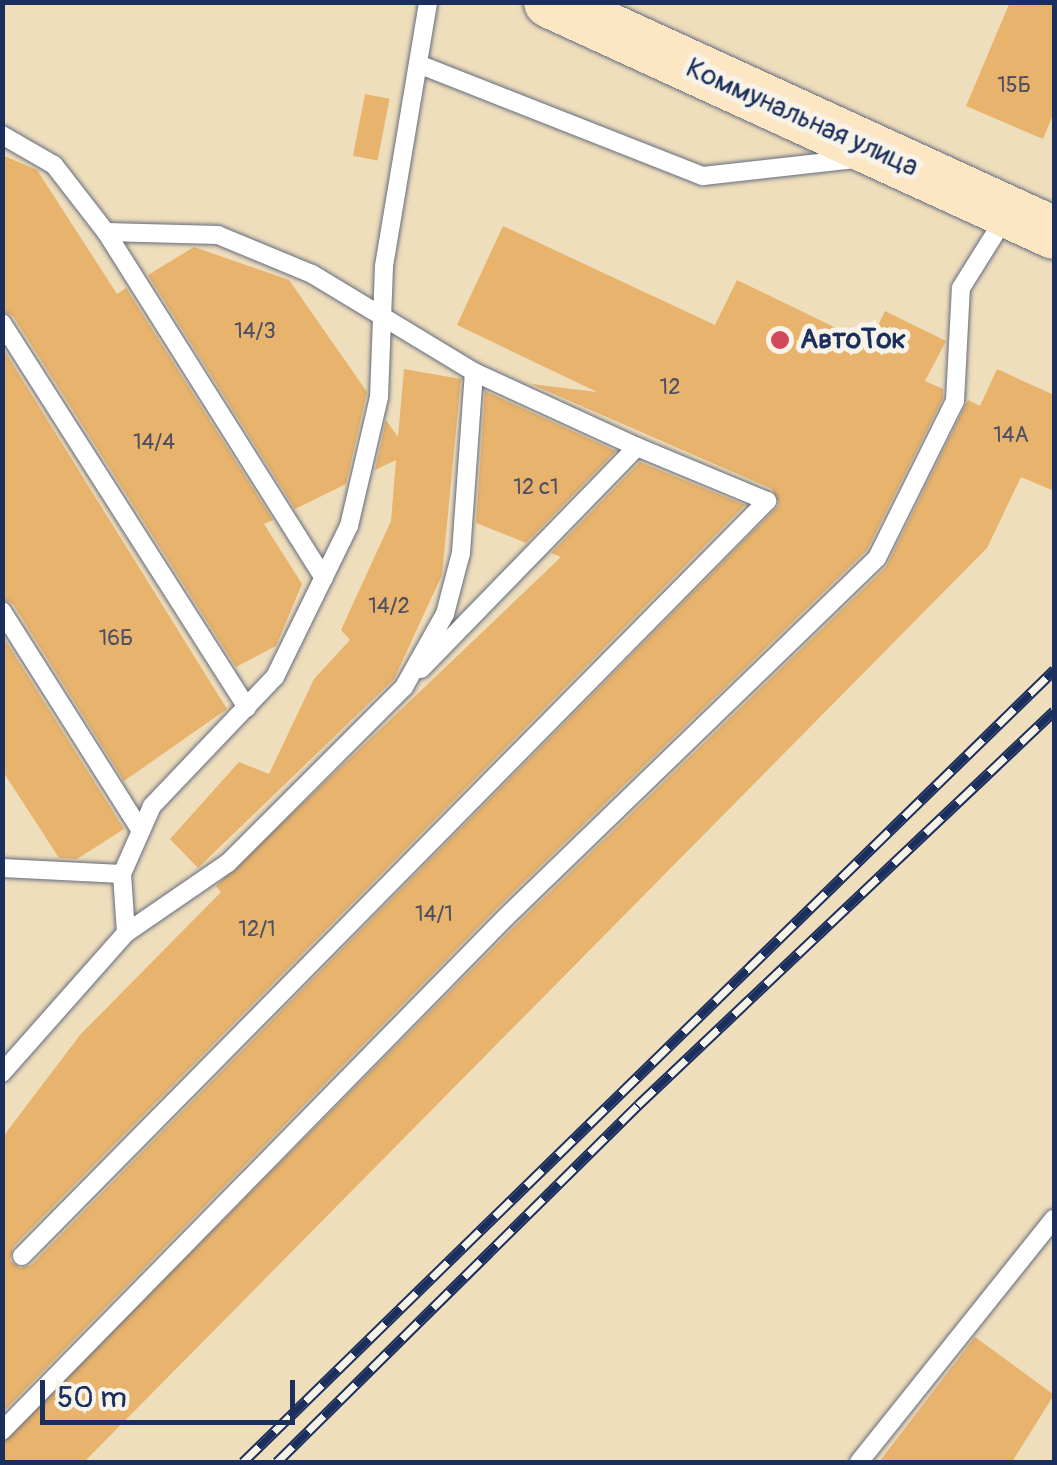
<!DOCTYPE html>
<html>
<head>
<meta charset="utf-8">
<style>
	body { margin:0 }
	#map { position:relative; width:1057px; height:1465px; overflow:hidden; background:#efdebc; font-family:Pangolin,sans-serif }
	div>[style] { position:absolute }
	.building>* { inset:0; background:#e7b36d; transform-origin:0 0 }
	.roads { filter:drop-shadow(0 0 2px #656c7f) drop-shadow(0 0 2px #656c7f) }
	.lane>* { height:18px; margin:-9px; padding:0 9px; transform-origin:9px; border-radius:9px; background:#fff }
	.secondary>* { height:52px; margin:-26px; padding:0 26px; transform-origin:26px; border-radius:26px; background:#fce6c4 }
	.rail>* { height:11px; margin-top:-5.5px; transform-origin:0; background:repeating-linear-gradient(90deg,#f7f3e8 0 22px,#1b2f5e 0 44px); box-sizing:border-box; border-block:2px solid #1b2f5e }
	.dots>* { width:28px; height:28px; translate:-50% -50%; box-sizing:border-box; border:5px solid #f7f3e8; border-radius:50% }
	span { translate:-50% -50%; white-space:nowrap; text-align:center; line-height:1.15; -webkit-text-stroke:10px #f7f3e8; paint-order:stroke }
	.number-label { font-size:22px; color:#4e5062 }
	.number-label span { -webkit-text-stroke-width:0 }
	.street-label { font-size:28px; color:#1b2f5e }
	.poi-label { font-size:28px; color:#1b2f5e; font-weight:700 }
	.left { translate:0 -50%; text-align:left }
	.frame { position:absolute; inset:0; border:5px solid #1b2f5e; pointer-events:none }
	.scale { position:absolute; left:40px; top:1380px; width:255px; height:45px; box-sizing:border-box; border:5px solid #1b2f5e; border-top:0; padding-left:12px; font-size:30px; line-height:35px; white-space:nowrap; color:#1b2f5e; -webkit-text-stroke:8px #f7f3e8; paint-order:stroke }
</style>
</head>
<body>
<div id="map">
	<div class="building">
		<i style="clip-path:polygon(1010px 2px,1054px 2px,1054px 112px,1043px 139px,966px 106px)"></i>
		<i style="left:365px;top:94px;width:25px;height:63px;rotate:11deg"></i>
		<i style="clip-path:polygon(2px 155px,37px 170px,117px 294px,126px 288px,273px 520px,264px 524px,302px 584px,276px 646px,236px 667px,13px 316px,2px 311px)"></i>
		<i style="clip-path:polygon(503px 226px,715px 325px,737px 280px,869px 344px,885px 311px,946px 341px,925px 381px,943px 389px,943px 398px,867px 550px,497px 908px,2px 1413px,2px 1138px,80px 1035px,221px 892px,216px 886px,561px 557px,551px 553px,640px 462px,745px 505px,13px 1247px,10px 1260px,20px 1268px,31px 1265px,779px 505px,772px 489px,531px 384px,597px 392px,457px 325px)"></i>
		<i style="clip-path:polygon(194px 247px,289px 280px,367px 392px,346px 484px,295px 509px,148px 275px)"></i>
		<i style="clip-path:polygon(2px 347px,227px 709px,124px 781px,13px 604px,2px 599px)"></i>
		<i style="clip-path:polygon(404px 369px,461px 379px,442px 575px,394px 679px,198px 868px,170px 839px,239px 762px,269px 774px,314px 679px,350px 640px,341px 630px,391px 521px,396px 460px,375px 470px,386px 420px,398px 437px)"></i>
		<i style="clip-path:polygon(997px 369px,1054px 395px,1054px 491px,1021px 477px,987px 548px,84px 1462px,2px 1462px,2px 1443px,515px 926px,886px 567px,968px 400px,980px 406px)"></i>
		<i style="clip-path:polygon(485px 391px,616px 451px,526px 543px,476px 523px)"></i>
		<i style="clip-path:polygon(2px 635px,124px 829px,77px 859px,59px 858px,2px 770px)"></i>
		<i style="clip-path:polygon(975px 1337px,1054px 1395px,1012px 1462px,879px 1462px)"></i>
	</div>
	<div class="roads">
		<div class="lane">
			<i style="left:418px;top:64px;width:306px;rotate:21.5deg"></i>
			<i style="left:703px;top:176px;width:153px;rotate:-6.4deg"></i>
			<i style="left:2px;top:135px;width:60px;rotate:30deg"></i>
			<i style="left:54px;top:165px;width:85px;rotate:52.2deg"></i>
			<i style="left:2px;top:323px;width:456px;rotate:57.5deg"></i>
			<i style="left:2px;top:611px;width:260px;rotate:57.7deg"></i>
			<i style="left:421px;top:669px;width:310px;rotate:-45.8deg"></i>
			<i style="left:637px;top:447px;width:179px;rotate:-155.3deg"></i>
			<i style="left:2px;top:868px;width:120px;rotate:2.9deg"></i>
			<i style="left:126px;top:933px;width:124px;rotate:-34.5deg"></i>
			<i style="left:228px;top:863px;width:249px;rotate:-45deg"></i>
			<i style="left:404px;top:687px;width:84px;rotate:-60.7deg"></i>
			<i style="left:445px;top:614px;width:63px;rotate:-75.3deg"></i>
			<i style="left:461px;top:553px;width:181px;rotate:-85.9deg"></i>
			<i style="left:474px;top:372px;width:189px;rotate:-148.8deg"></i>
			<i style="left:312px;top:274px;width:102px;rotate:-157.5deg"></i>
			<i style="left:218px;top:235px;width:112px;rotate:-178.5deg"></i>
			<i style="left:106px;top:232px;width:409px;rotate:57.8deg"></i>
			<i style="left:2px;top:1073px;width:187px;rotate:-48.5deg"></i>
			<i style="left:126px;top:933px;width:59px;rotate:-93.9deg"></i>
			<i style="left:122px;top:874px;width:74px;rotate:-66.2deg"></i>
			<i style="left:152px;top:806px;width:178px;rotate:-46.4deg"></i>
			<i style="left:275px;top:677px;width:168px;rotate:-63.9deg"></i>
			<i style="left:349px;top:526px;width:132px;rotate:-76.9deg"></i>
			<i style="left:379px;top:397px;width:131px;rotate:-87.8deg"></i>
			<i style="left:384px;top:266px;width:268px;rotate:-80.5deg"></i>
			<i style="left:22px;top:1256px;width:1061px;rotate:-45.38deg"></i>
			<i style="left:767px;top:501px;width:141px;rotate:-157.4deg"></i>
			<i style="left:2px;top:1431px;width:720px;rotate:-45.56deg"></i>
			<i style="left:506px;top:917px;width:516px;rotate:-44.06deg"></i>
			<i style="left:877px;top:558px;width:175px;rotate:-63.6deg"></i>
			<i style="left:955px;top:401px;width:113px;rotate:-87deg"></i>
			<i style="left:961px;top:288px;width:85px;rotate:-58deg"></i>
			<i style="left:859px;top:1462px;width:312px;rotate:-51.3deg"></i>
		</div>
		<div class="secondary">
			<i style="left:550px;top:2px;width:554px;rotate:24.62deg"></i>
		</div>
	</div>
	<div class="rail">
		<i style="left:243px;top:1462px;width:1134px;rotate:-44.32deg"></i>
		<i style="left:277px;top:1462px;width:508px;rotate:-44.68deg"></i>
		<i style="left:638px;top:1105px;width:573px;rotate:-43.44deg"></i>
	</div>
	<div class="dots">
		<i style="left:780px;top:340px;background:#d1495b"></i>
	</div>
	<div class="number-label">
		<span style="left:1014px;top:86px">15Б</span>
		<span style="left:255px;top:332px">14/3</span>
		<span style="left:670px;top:388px">12</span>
		<span style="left:1011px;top:436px">14А</span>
		<span style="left:154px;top:443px">14/4</span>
		<span style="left:536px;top:488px">12 с1</span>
		<span style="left:389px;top:607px">14/2</span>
		<span style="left:116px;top:639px">16Б</span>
		<span style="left:434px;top:915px">14/1</span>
		<span style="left:257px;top:930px">12/1</span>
	</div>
	<div class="street-label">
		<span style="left:802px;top:118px;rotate:24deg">Коммунальная улица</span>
	</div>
	<div class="poi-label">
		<span class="left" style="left:800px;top:340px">АвтоТок</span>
	</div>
	<div class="frame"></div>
	<div class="scale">50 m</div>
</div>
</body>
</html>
